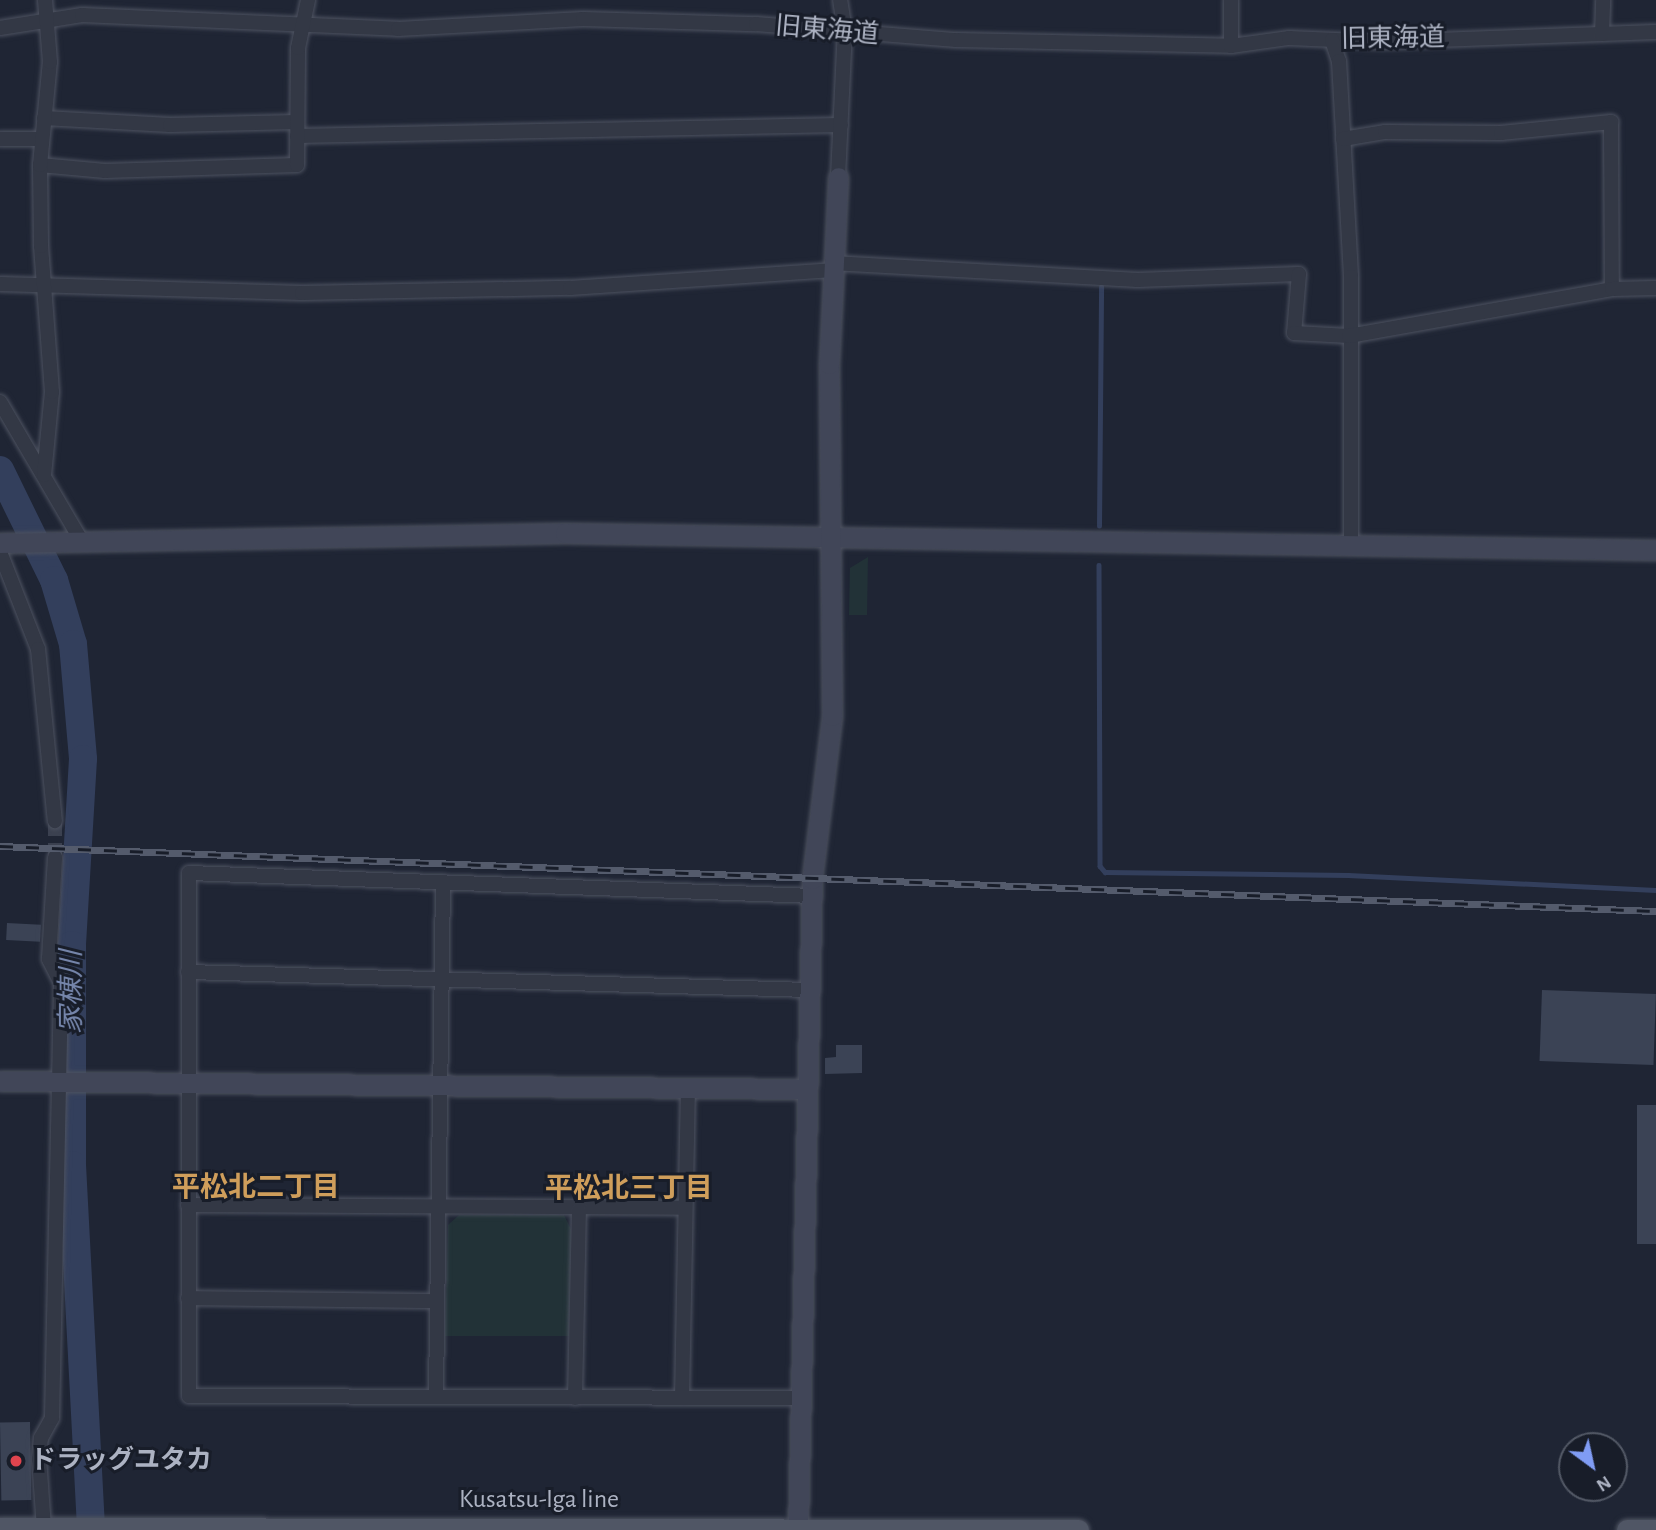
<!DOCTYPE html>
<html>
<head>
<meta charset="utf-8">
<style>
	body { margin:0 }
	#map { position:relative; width:1656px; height:1530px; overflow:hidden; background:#1f2534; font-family:"Alegreya Sans","Noto Sans JP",sans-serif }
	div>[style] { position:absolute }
	.green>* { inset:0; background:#223237 }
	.stream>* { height:4.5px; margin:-2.25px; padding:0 2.25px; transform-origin:2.25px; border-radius:2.25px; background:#333f5c }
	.river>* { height:28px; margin:-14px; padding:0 14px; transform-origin:14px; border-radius:14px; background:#333f5c }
	.building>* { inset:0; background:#3b4355; transform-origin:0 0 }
	.street-tunnel>* { height:14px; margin-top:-7px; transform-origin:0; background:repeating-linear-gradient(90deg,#3b4150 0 14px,transparent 0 21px) }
	.roads { filter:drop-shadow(0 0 2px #4d5260) drop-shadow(0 0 2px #4d5260) }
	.street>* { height:14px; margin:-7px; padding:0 7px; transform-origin:7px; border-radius:7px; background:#333845 }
	.secondary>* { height:19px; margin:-9.5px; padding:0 9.5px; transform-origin:9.5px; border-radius:9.5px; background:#414658 }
	.primary>* { height:21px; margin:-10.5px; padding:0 10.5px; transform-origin:10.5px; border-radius:10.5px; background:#505665 }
	.rail>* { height:7px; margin-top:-3.5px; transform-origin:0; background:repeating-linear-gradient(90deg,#181d29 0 13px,#545b6c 0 26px); box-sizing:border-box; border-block:2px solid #545b6c }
	.dots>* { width:19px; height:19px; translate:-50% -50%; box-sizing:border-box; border:4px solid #181d29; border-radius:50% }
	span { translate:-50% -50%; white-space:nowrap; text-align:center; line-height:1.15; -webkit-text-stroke:6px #181d29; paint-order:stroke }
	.street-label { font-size:26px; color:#acb2c2 }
	.poi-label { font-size:26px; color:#acb2c2; font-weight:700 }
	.left { translate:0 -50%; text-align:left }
	.water-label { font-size:28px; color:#7585aa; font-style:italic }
	.neighbourhood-label { font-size:28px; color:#cf9e5b; font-weight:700 }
	.north { position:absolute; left:1558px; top:1432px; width:70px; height:70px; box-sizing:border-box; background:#181d29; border:2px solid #535966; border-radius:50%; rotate:147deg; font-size:19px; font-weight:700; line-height:28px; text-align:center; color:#acb2c2 }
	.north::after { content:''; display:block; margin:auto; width:24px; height:32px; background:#809cf4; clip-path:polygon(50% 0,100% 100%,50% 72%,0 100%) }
</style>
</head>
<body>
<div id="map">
	<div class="green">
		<i style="clip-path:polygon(868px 557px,867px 615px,849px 615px,850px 568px)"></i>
		<i style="clip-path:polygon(459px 1215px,564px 1215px,571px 1229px,569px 1336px,445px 1336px,448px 1225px)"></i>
	</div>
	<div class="stream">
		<i style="left:1099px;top:526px;width:239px;rotate:-89.5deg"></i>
		<i style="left:1099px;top:565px;width:301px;rotate:89.8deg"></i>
		<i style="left:1100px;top:866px;width:8px;rotate:50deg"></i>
		<i style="left:1105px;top:872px;width:243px;rotate:0.7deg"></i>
		<i style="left:1348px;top:875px;width:308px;rotate:2.8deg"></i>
	</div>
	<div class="river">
		<i style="left:0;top:470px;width:123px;rotate:63.9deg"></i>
		<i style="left:54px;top:580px;width:67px;rotate:73.5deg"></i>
		<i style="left:73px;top:644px;width:115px;rotate:85deg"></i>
		<i style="left:83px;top:759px;width:186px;rotate:93.4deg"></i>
		<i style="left:72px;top:945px;width:220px;rotate:90deg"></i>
		<i style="left:72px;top:1165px;width:365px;rotate:87deg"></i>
	</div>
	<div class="building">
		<i style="left:7px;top:923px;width:34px;height:17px;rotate:3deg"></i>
		<i style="left:1542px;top:990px;width:114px;height:71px;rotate:2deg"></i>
		<i style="clip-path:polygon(836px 1045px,862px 1045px,862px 1073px,825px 1074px,825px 1058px,836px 1057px)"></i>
		<i style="left:1656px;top:1105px;width:139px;height:19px;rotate:90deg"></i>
		<i style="left:30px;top:1422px;width:78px;height:30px;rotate:89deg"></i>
	</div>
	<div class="street-tunnel">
		<i style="left:55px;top:857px;width:36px;rotate:-90deg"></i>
	</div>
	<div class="roads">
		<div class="street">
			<i style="left:0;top:28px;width:83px;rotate:-9deg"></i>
			<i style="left:82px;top:15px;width:316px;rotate:2.5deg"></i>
			<i style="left:398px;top:29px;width:185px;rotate:-3.1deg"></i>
			<i style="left:583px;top:19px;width:173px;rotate:1.7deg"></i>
			<i style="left:756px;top:24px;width:201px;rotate:4.6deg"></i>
			<i style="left:956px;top:40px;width:275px;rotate:1.2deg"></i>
			<i style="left:1231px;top:46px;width:59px;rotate:-7.9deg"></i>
			<i style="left:1289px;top:38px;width:93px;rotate:2.5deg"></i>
			<i style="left:1382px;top:42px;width:274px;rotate:-2.1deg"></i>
			<i style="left:1602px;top:34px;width:34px;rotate:-88deg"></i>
			<i style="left:1332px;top:40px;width:22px;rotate:72deg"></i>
			<i style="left:1339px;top:61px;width:216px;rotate:86.8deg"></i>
			<i style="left:1351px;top:277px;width:271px;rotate:90deg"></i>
			<i style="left:1231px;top:46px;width:46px;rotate:-90deg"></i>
			<i style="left:44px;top:118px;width:126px;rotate:3.2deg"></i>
			<i style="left:170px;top:125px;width:127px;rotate:-1.4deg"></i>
			<i style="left:297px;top:136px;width:544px;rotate:-1.16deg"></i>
			<i style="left:0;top:139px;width:42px"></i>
			<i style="left:1343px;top:139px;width:43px;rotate:-9.5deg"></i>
			<i style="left:1385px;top:132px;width:116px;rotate:0.5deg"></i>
			<i style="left:1501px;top:133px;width:111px;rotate:-5.7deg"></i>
			<i style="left:1611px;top:122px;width:167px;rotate:89.7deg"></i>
			<i style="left:40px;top:165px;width:65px;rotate:5.3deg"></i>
			<i style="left:105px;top:171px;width:192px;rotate:-1.8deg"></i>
			<i style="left:297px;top:165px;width:117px;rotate:-89.5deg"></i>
			<i style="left:298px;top:48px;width:49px;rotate:-78.2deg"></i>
			<i style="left:838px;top:177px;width:146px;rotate:-87.3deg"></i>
			<i style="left:845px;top:31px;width:31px;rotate:-99deg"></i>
			<i style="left:832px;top:263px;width:306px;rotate:3.2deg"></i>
			<i style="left:1138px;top:280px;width:161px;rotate:-2.1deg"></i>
			<i style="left:1299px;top:274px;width:59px;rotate:94.8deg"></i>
			<i style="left:1294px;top:333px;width:55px;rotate:3.1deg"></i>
			<i style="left:1349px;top:336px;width:267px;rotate:-10.1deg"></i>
			<i style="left:1612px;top:289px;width:44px;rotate:-1.3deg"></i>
			<i style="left:0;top:284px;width:302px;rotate:1.7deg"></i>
			<i style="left:302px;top:293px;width:268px;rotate:-1.1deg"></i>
			<i style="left:570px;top:288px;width:263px;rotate:-3.9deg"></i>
			<i style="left:0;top:402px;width:162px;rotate:59.6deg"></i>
			<i style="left:44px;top:475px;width:83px;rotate:-84.5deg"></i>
			<i style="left:52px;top:392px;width:146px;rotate:-94.3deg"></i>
			<i style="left:41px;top:246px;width:81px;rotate:-90.7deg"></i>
			<i style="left:40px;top:165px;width:103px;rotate:-84.5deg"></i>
			<i style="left:50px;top:62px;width:62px;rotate:-94.6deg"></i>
			<i style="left:0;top:552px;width:104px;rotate:68.6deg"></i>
			<i style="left:38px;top:649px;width:173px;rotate:84.4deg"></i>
			<i style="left:188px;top:972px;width:622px;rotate:1.66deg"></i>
			<i style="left:188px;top:1205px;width:497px;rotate:0.3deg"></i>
			<i style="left:188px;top:1298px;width:249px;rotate:0.7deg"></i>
			<i style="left:436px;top:1395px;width:511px;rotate:-89.22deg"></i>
			<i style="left:575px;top:1398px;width:189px;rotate:-88.8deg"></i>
			<i style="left:682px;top:1398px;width:306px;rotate:-88.9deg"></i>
			<i style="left:801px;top:1398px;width:612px;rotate:-179.81deg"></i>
			<i style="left:189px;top:1396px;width:523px;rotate:-90deg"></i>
			<i style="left:189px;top:873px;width:623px;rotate:2.11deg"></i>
			<i style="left:44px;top:1528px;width:69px;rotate:-94.1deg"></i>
			<i style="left:39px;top:1459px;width:21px;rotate:-85deg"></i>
			<i style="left:41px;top:1438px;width:23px;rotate:-61deg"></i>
			<i style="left:52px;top:1418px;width:435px;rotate:-88.8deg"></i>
			<i style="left:61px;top:983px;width:27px;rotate:-117deg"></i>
			<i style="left:49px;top:959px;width:102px;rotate:-86.6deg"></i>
		</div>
		<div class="secondary">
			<i style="left:0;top:543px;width:565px;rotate:-1.01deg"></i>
			<i style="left:565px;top:533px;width:1091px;rotate:0.89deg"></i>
			<i style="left:0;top:1081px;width:805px;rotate:0.57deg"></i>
			<i style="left:798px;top:1530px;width:651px;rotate:-88.77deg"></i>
			<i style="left:812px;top:879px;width:164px;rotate:-83deg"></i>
			<i style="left:832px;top:716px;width:352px;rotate:-90.5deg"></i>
			<i style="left:829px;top:364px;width:187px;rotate:-87.2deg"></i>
		</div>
		<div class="primary">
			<i style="left:0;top:1528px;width:1078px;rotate:0.11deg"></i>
			<i style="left:1627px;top:1530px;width:29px"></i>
		</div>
	</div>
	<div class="rail">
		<i style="left:0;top:846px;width:1657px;rotate:2.25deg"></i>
	</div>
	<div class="dots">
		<i style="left:16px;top:1461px;background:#e0444e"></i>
	</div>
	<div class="street-label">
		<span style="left:827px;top:31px;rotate:5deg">旧東海道</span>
		<span style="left:1393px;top:39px;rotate:-1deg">旧東海道</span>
		<span style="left:539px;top:1500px">Kusatsu-Iga line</span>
	</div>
	<div class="poi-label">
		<span class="left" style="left:30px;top:1461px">ドラッグユタカ</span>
	</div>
	<div class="water-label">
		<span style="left:72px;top:992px;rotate:-90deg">家棟川</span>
	</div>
	<div class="neighbourhood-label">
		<span style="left:256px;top:1188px">平松北二丁目</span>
		<span style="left:629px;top:1189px">平松北三丁目</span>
	</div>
	<div class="north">N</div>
</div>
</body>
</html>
